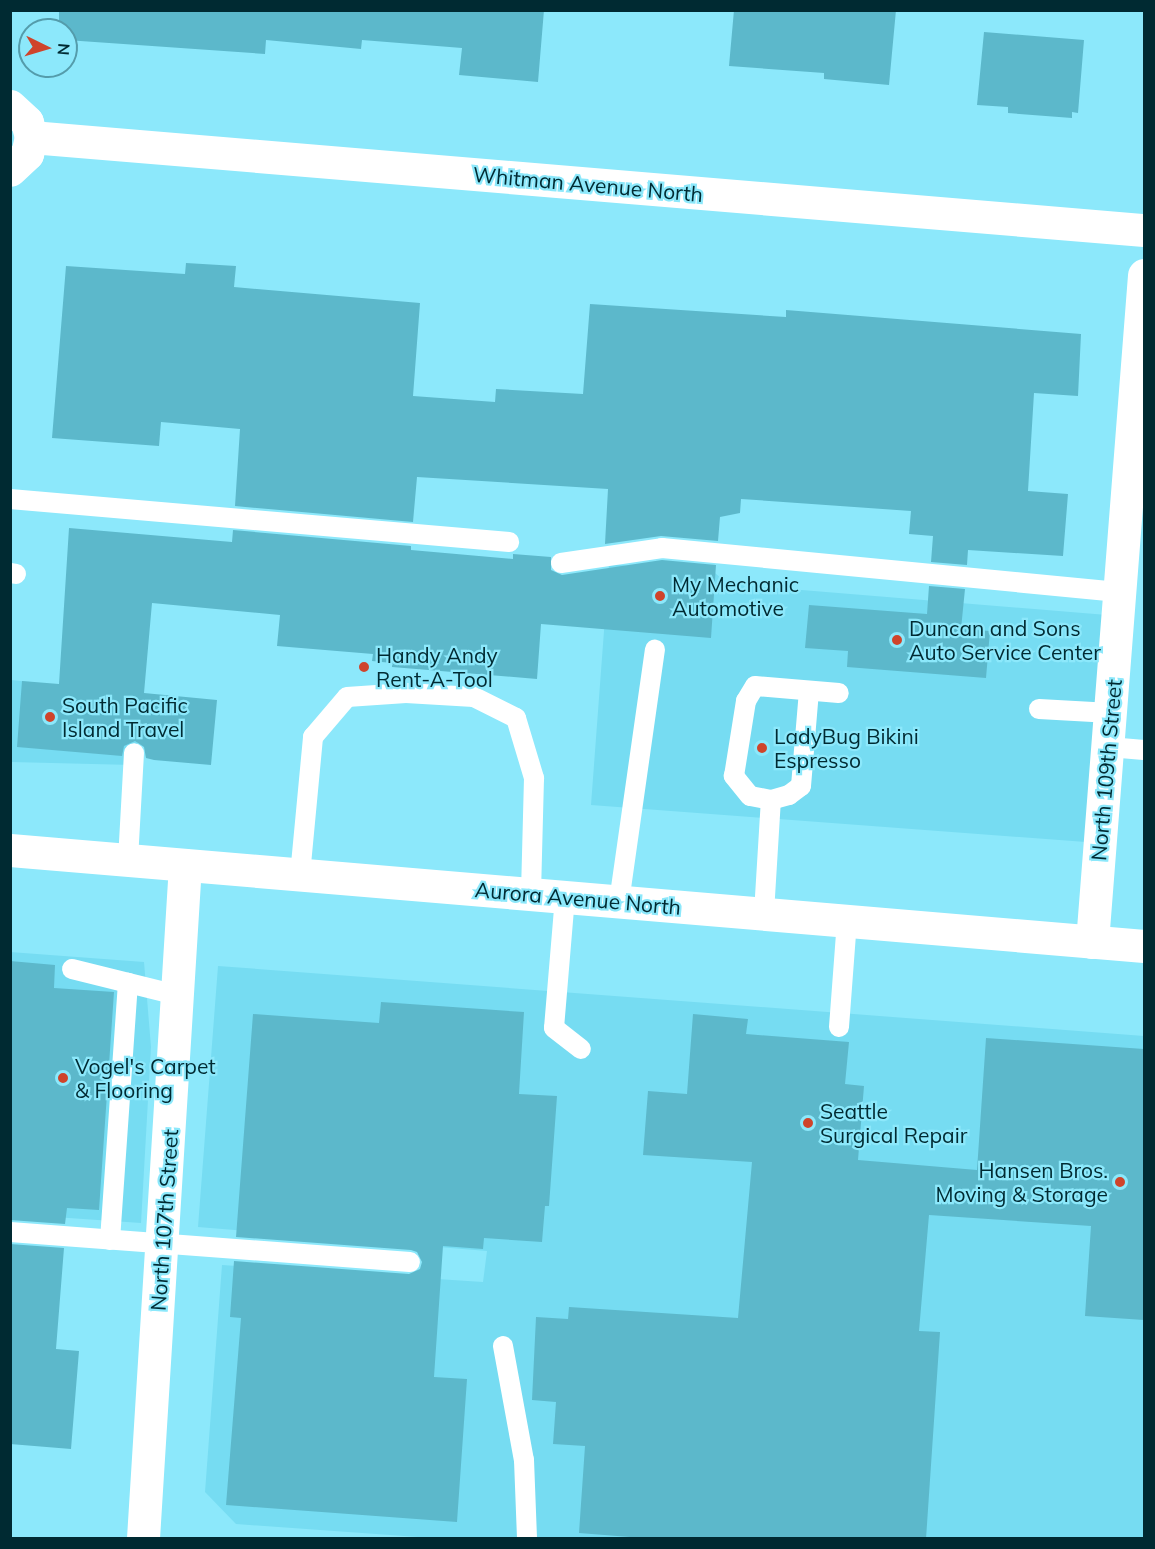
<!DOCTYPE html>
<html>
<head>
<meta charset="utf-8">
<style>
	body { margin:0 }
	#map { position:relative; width:1155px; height:1549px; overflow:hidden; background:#8ce8fb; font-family:Mulish,sans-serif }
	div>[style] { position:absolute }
	.built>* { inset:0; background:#76dcf2 }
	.building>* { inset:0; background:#5cb8cb }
	.service>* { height:20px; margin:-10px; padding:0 10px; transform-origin:10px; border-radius:10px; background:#fff }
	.minor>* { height:33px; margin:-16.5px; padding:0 16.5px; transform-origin:16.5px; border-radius:16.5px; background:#fff }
	.trunk>* { height:33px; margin:-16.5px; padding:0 16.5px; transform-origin:16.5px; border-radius:16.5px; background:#fff }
	.dots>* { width:16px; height:16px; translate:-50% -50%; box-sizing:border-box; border:3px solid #8ce8fb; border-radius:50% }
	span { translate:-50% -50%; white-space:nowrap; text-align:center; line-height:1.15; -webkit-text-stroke:4.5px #8ce8fb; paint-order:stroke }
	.street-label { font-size:21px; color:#002a32 }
	.poi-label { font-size:21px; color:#002a32 }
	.left { translate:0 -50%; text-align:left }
	.right { translate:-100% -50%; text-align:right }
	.frame { position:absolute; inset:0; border:12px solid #002a32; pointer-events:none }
	.north { position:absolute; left:18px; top:18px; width:60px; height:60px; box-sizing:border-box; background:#8ce8fb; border:2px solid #549cab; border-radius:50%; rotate:95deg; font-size:16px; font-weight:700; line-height:24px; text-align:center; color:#002a32 }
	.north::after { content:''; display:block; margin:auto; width:21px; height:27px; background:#cf442b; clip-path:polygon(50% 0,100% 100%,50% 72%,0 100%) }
</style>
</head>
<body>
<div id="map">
	<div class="built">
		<i style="clip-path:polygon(609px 564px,715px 573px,728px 584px,1107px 615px,1086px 842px,591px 805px)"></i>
		<i style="clip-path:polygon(11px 680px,147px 694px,133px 765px,11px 762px)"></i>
		<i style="clip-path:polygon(10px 952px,144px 962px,151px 1047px,141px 1223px,11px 1214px)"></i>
		<i style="clip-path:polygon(218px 966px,1144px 1036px,1144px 1538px,432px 1538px,236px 1524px,205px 1492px,222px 1265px,483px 1282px,487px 1251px,198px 1227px)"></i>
	</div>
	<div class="building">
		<i style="clip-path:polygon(59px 10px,544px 10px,538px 82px,459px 75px,462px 48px,362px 40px,361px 49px,266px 40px,265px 54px,66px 40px,66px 30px,59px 30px)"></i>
		<i style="clip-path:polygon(734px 10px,896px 10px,889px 85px,824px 79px,824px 73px,729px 66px)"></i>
		<i style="clip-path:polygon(984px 32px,1084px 40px,1078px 113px,1072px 112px,1072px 118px,1008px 113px,1008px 107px,977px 105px)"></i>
		<i style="clip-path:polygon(186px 263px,236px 266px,234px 287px,420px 303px,413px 396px,495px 402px,496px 389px,583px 394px,590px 304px,786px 317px,786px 310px,1081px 334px,1078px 396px,1034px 393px,1028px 491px,1068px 494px,1063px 556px,968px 550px,967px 565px,931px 562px,933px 536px,909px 534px,911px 511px,741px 499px,740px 513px,720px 517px,718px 541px,661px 536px,605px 544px,608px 489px,417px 477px,413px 522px,235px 506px,240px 429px,161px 422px,159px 446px,52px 438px,66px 266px,185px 274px)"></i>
		<i style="clip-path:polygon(69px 528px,232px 542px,233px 530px,411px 546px,411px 550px,513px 559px,513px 554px,551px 557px,551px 570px,562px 575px,662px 560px,716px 565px,711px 638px,541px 624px,537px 679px,392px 667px,392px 663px,372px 661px,373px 654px,277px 646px,280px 615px,152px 603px,144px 693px,217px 700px,211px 765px,154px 760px,146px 758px,144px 747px,135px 741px,124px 746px,122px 756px,17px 747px,22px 681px,59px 684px)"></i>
		<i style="clip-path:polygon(929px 586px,965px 589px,961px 629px,990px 631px,986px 678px,847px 667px,848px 651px,805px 648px,809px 605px,927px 614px)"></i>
		<i style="clip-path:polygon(10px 961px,55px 965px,54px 988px,114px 992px,99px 1210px,67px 1208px,65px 1224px,10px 1220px)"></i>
		<i style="clip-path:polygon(381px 1002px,524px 1012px,519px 1094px,557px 1096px,549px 1206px,545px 1206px,542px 1242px,484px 1238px,483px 1249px,443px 1246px,434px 1377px,467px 1379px,457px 1522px,226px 1505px,241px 1318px,230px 1317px,234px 1261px,409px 1274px,420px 1269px,422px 1262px,417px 1252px,411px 1250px,236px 1237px,253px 1014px,379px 1023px)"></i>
		<i style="clip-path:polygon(693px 1014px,748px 1019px,746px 1034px,849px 1042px,845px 1084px,864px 1086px,858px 1160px,977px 1170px,986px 1038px,1144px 1049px,1144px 1320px,1085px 1316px,1091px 1226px,929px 1215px,919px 1331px,940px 1332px,926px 1539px,655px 1539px,579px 1533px,585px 1446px,553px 1444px,556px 1402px,532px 1400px,536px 1317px,568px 1319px,569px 1307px,738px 1318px,752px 1162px,643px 1155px,648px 1091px,687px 1094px)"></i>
		<i style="clip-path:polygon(10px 1244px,64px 1248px,56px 1349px,79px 1351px,71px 1449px,10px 1444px)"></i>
	</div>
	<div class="service">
		<i style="left:10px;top:499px;width:501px;rotate:4.93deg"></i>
		<i style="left:561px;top:563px;width:102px;rotate:-8.4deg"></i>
		<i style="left:662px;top:548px;width:461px;rotate:5.5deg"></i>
		<i style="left:10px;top:573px;width:6px;rotate:9deg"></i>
		<i style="left:1039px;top:709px;width:72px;rotate:3.2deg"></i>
		<i style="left:1109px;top:747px;width:35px;rotate:5deg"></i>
		<i style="left:771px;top:800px;width:19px;rotate:-16deg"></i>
		<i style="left:789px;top:795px;width:15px;rotate:-37deg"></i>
		<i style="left:801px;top:786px;width:95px;rotate:-85.2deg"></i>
		<i style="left:128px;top:860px;width:107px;rotate:-86.8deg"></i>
		<i style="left:300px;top:875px;width:139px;rotate:-84.6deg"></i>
		<i style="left:313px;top:737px;width:52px;rotate:-49.6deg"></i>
		<i style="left:347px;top:697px;width:59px;rotate:-3.9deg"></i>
		<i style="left:406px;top:693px;width:68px;rotate:3.4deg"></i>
		<i style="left:474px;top:697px;width:47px;rotate:26.6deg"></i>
		<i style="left:516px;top:718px;width:63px;rotate:73.3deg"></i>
		<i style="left:534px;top:778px;width:117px;rotate:91.5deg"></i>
		<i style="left:565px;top:897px;width:131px;rotate:94.8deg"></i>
		<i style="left:554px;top:1028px;width:34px;rotate:38deg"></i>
		<i style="left:619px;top:902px;width:255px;rotate:-81.9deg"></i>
		<i style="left:764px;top:913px;width:113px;rotate:-86.5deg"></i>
		<i style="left:771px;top:800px;width:21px;rotate:-169deg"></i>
		<i style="left:750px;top:796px;width:26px;rotate:-129deg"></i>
		<i style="left:734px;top:776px;width:76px;rotate:-80.9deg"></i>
		<i style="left:746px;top:701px;width:17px;rotate:-59deg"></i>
		<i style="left:755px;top:686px;width:84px;rotate:4.8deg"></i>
		<i style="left:72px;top:969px;width:108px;rotate:13.9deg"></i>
		<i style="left:839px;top:1027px;width:106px;rotate:-85.7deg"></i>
		<i style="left:10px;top:1232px;width:401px;rotate:4.3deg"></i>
		<i style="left:110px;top:1240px;width:258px;rotate:-86deg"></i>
		<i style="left:503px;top:1346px;width:116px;rotate:79.6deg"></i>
		<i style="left:524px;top:1460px;width:78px;rotate:87.8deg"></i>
	</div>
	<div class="minor">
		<i style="left:10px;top:106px;width:23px;rotate:43deg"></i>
		<i style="left:27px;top:122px;width:16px;rotate:75deg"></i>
		<i style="left:31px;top:137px;width:17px;rotate:103deg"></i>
		<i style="left:27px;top:154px;width:23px;rotate:137deg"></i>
		<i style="left:31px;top:137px;width:1117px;rotate:4.78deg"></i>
		<i style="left:1092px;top:942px;width:669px;rotate:-85.54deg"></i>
		<i style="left:143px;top:1538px;width:674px;rotate:-86.43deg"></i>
	</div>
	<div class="trunk">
		<i style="left:10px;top:850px;width:1138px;rotate:4.84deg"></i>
	</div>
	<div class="dots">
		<i style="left:660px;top:596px;background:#cf442b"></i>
		<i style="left:897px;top:640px;background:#cf442b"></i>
		<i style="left:364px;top:667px;background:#cf442b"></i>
		<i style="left:50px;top:717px;background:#cf442b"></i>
		<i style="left:762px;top:748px;background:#cf442b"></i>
		<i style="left:63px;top:1078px;background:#cf442b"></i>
		<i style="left:808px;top:1123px;background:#cf442b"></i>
		<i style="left:1120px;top:1182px;background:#cf442b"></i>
	</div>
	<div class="street-label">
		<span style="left:588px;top:184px;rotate:5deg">Whitman Avenue North</span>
		<span style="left:1106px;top:770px;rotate:-85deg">North 109th Street</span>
		<span style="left:578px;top:898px;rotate:5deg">Aurora Avenue North</span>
		<span style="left:164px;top:1220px;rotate:-86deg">North 107th Street</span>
	</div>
	<div class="poi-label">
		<span class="left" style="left:672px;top:596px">My Mechanic<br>Automotive</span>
		<span class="left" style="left:909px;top:640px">Duncan and Sons<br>Auto Service Center</span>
		<span class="left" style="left:376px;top:667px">Handy Andy<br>Rent-A-Tool</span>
		<span class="left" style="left:62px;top:717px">South Pacific<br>Island Travel</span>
		<span class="left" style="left:774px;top:748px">LadyBug Bikini<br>Espresso</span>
		<span class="left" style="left:75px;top:1078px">Vogel's Carpet<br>&amp; Flooring</span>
		<span class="left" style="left:820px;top:1123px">Seattle<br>Surgical Repair</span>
		<span class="right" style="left:1108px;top:1182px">Hansen Bros.<br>Moving &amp; Storage</span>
	</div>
	<div class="frame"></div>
	<div class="north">N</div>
</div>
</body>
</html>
